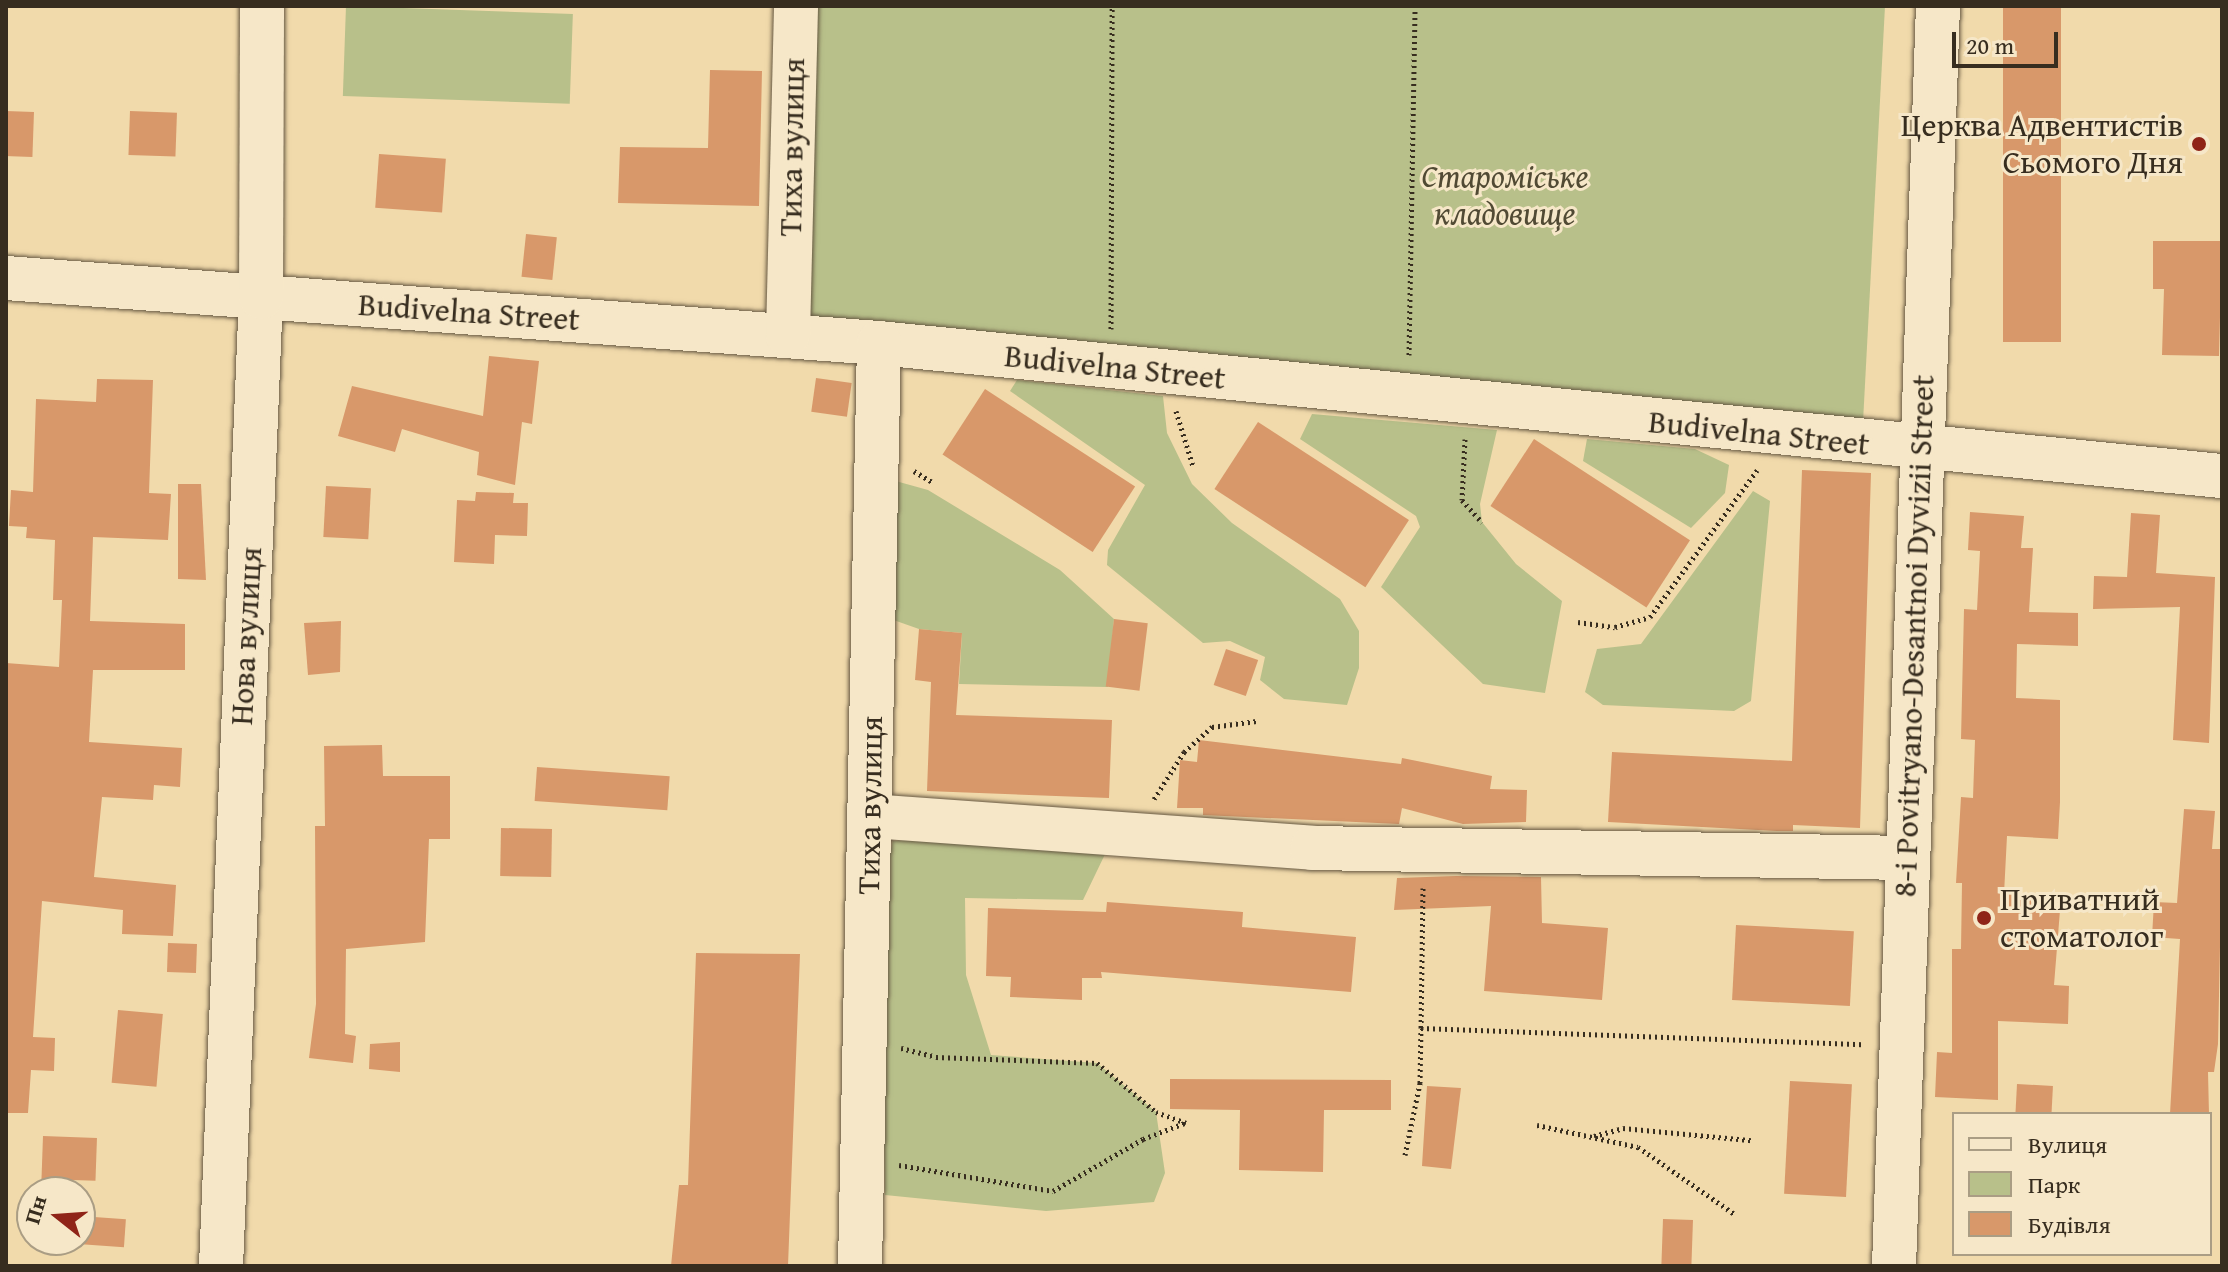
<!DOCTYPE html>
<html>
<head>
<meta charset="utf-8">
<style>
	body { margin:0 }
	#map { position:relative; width:2228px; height:1272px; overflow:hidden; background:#f1daab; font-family:"Gentium Book Plus",serif }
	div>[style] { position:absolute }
	.green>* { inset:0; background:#b8c08a; transform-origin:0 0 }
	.building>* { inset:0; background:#d8986a; transform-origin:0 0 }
	.path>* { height:5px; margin-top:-2.5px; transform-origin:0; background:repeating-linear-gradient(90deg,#372d1f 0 2px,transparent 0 6px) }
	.roads { filter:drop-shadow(0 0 2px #665842) drop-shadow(0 0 2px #665842) }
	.minor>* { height:44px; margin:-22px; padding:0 22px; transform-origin:22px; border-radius:22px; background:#f6e7c8 }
	.dots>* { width:22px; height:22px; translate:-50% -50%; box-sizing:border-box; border:4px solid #f6e7c8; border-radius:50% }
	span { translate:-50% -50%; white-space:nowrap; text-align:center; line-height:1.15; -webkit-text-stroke:6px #f6e7c8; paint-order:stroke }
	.poi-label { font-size:32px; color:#372d1f }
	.right { translate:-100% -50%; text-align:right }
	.left { translate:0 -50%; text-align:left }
	.street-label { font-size:32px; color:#372d1f }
	.park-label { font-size:32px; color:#514a34; font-style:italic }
	.frame { position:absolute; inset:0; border:8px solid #372d1f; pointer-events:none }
	.legend { position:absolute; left:1952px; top:1112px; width:260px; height:144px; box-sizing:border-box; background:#f6e7c8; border:2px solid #aa9d84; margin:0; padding:10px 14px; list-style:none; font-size:24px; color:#372d1f }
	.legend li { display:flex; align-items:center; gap:16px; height:40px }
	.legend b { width:40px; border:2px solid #aa9d84 }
	.north { position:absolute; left:16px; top:1176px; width:80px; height:80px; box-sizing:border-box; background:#f6e7c8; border:2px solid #aa9d84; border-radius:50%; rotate:287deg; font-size:22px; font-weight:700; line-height:32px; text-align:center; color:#372d1f }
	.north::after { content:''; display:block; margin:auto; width:28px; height:36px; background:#8f2418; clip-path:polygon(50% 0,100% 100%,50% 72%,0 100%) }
	.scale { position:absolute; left:1952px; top:32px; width:106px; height:36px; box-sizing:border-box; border:4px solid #372d1f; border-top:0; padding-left:10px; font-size:24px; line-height:28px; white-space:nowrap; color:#372d1f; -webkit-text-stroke:6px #f6e7c8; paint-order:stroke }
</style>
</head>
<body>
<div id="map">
	<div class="green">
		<i style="left:346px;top:6px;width:227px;height:90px;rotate:2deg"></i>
		<i style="clip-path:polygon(809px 6px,1885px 6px,1863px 422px,805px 318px)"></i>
		<i style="clip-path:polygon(1017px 380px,1163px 396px,1167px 433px,1192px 484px,1232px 523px,1340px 599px,1359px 631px,1359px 668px,1347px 705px,1284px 699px,1260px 680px,1265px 657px,1230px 641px,1203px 643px,1107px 565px,1108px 550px,1145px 485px,1010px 391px)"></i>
		<i style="clip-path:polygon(1312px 414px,1497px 430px,1480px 504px,1482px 522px,1516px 564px,1562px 601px,1545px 693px,1483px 684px,1381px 587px,1420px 527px,1416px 516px,1300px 439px)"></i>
		<i style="clip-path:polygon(1587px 439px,1695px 449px,1729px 465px,1725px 493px,1691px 528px,1583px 461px)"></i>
		<i style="clip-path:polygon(892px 480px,928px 490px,1060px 570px,1114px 619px,1108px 687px,959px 684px,962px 633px,919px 629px,885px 617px)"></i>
		<i style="clip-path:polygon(1753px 491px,1770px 501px,1751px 701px,1734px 711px,1603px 705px,1585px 692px,1597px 649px,1641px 644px)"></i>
		<i style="clip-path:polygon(948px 837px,1108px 848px,1083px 900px,965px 898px,966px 975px,991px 1055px,1097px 1063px,1156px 1112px,1165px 1173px,1154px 1202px,1046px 1211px,885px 1195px,880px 891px,893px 841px)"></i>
	</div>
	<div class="building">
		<i style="left:2003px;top:6px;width:58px;height:336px"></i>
		<i style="clip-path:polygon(710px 70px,762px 71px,759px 206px,618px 203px,620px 147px,708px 148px)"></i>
		<i style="left:6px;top:111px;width:28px;height:45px;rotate:2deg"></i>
		<i style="left:130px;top:111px;width:47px;height:44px;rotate:2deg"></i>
		<i style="left:379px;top:154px;width:67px;height:54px;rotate:4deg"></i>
		<i style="left:526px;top:234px;width:31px;height:43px;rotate:6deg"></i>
		<i style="clip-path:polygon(2153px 241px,2222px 241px,2219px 356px,2162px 355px,2164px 289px,2153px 289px)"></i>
		<i style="clip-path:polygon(489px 356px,539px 361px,532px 424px,522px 422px,515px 485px,477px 475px,479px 452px,402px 429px,395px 452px,338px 436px,352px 386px,483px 416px)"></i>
		<i style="left:816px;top:378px;width:36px;height:34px;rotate:8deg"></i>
		<i style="clip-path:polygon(97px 379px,153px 380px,149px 493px,171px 494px,168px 540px,93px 537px,90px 621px,185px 624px,185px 670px,93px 670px,89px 742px,182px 748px,180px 787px,154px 785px,153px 800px,102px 797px,94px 877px,176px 885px,173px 936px,122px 934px,123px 910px,42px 901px,33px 1037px,55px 1038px,54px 1071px,31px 1070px,28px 1113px,6px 1113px,6px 663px,59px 667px,62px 600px,53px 600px,55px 540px,26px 538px,27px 527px,9px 526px,11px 490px,33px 492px,36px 399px,96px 402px)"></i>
		<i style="left:985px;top:389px;width:179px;height:78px;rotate:33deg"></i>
		<i style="left:1258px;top:422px;width:180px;height:80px;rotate:33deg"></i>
		<i style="left:1534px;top:439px;width:186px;height:80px;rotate:33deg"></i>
		<i style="clip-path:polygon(1802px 470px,1871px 473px,1860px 828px,1793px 825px,1793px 831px,1777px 831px,1608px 822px,1612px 752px,1792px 761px)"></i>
		<i style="clip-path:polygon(178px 484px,201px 484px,206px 580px,178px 579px)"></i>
		<i style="left:326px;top:486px;width:45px;height:51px;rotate:3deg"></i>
		<i style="clip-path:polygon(476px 492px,514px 493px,513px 503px,528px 503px,527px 536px,495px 535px,494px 564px,454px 562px,457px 500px,475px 501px)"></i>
		<i style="clip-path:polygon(1970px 512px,2024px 516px,2021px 548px,2033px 548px,2029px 612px,2078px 613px,2078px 646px,2017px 644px,2016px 698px,2060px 700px,2060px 802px,2058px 839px,2007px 836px,2004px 894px,2061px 898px,2054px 985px,2069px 986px,2068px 1024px,1998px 1021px,1998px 1100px,1935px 1097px,1937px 1052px,1952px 1053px,1952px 949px,1961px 949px,1962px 883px,1956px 883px,1961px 797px,1973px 798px,1975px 740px,1961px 739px,1964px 609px,1977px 610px,1980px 551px,1968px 550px)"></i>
		<i style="clip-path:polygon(2131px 513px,2160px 515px,2156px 573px,2215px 577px,2209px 743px,2173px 740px,2180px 607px,2093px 609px,2094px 576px,2127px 577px)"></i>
		<i style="left:1114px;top:619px;width:34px;height:68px;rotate:7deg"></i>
		<i style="clip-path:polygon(341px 621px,340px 672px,308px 675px,304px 623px)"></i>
		<i style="clip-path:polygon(919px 629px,962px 633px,956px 715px,1112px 720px,1109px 798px,927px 791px,931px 682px,915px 680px)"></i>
		<i style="left:1226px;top:649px;width:34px;height:38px;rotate:19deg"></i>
		<i style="clip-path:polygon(1199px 740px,1401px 764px,1402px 758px,1492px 776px,1490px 789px,1527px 790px,1526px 822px,1463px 824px,1402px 808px,1399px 824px,1203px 815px,1203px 808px,1177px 808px,1180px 760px,1197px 762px)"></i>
		<i style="clip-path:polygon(382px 745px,383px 776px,450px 776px,450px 839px,429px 839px,425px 942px,346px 949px,345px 1034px,356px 1036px,353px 1063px,309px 1058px,316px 1004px,315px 826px,325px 826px,324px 746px)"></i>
		<i style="left:537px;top:767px;width:133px;height:34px;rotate:4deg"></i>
		<i style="clip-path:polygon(2184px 809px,2215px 811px,2212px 849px,2222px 849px,2218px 1044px,2214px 1072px,2208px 1072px,2209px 1114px,2170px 1114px,2180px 939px,2152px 937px,2154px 902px,2177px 903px)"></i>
		<i style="left:501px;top:828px;width:51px;height:48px;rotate:1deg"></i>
		<i style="clip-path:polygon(1456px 876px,1541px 877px,1542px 923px,1608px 928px,1602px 1000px,1484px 991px,1491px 906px,1394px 910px,1397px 878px)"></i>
		<i style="clip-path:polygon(1107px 902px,1243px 912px,1242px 927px,1356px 937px,1351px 992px,1101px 972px,1102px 978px,1082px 978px,1082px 1000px,1010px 997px,1011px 977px,986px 976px,988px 908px,1106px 912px)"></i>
		<i style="left:1736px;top:925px;width:118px;height:75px;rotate:3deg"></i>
		<i style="left:168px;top:943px;width:29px;height:29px;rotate:2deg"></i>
		<i style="clip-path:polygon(696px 953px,800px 954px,788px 1266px,671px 1266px,679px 1185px,688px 1185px)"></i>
		<i style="left:118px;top:1010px;width:45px;height:73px;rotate:5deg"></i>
		<i style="clip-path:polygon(400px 1042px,400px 1072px,369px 1069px,370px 1044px)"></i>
		<i style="clip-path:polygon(1170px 1079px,1391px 1080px,1391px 1110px,1324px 1110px,1323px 1172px,1239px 1170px,1240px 1110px,1170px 1109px)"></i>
		<i style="left:1790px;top:1081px;width:62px;height:113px;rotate:3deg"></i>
		<i style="left:2017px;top:1084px;width:36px;height:30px;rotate:3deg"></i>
		<i style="clip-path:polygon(1427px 1086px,1461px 1088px,1451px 1169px,1422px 1166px)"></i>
		<i style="left:43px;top:1136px;width:54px;height:43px;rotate:2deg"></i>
		<i style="left:80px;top:1216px;width:46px;height:28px;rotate:4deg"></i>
		<i style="left:1663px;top:1219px;width:30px;height:47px;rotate:2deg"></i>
	</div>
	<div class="path">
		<i style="left:1111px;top:329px;width:323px;rotate:-89.8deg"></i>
		<i style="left:1409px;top:355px;width:349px;rotate:-89deg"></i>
		<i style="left:1176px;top:411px;width:58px;rotate:72.8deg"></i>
		<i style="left:1465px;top:439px;width:61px;rotate:92.8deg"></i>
		<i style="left:1462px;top:500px;width:30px;rotate:48deg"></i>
		<i style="left:914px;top:471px;width:23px;rotate:31deg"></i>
		<i style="left:1578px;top:622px;width:37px;rotate:8deg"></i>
		<i style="left:1615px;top:627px;width:36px;rotate:-16deg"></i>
		<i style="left:1650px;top:617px;width:182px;rotate:-53.9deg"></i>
		<i style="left:1154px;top:799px;width:56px;rotate:-57.4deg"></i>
		<i style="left:1184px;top:752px;width:38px;rotate:-42deg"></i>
		<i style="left:1212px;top:727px;width:45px;rotate:-7.6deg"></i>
		<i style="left:1423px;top:888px;width:140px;rotate:90.8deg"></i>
		<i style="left:1421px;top:1028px;width:441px;rotate:2.1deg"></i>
		<i style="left:901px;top:1048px;width:36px;rotate:14deg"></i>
		<i style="left:936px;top:1057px;width:161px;rotate:2.1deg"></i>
		<i style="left:1097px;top:1063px;width:77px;rotate:39.7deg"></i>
		<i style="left:1156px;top:1112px;width:32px;rotate:20deg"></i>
		<i style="left:1537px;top:1125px;width:103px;rotate:12.3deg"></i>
		<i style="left:1638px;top:1147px;width:119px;rotate:34.8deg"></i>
		<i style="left:1594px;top:1136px;width:30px;rotate:-15deg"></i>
		<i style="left:1623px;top:1128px;width:129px;rotate:5.4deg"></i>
		<i style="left:1405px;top:1155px;width:74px;rotate:-78.2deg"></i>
		<i style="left:1420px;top:1083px;width:55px;rotate:-89deg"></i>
		<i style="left:899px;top:1165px;width:156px;rotate:9.6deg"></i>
		<i style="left:1053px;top:1191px;width:104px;rotate:-30deg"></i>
		<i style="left:1143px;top:1139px;width:45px;rotate:-20.9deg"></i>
	</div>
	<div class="roads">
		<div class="minor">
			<i style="left:6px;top:278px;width:875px;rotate:4.26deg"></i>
			<i style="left:879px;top:343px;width:1350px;rotate:5.66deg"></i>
			<i style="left:788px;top:335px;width:329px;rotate:-88.6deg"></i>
			<i style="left:870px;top:816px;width:443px;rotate:4.1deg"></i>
			<i style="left:1312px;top:848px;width:594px;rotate:0.96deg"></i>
			<i style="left:221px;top:1266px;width:970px;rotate:-87.64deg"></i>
			<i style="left:261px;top:297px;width:291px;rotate:-89.8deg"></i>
			<i style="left:860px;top:1266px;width:923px;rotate:-88.82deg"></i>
			<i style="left:1894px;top:1266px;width:1261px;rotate:-88deg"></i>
		</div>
	</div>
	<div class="dots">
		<i style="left:2199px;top:144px;background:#8f2418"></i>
		<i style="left:1984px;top:918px;background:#8f2418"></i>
	</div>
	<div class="poi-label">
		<span class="right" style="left:2183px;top:144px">Церква Адвентистів<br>Сьомого Дня</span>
		<span class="left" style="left:2000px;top:918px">Приватний<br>стоматолог</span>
	</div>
	<div class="street-label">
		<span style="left:792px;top:147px;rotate:-89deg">Тиха вулиця</span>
		<span style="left:469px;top:312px;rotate:4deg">Budivelna Street</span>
		<span style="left:1115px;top:367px;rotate:6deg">Budivelna Street</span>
		<span style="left:1759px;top:433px;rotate:6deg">Budivelna Street</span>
		<span style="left:246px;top:636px;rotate:-87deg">Нова вулиця</span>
		<span style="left:1914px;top:636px;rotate:-88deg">8-i Povitryano-Desantnoi Dyvizii Street</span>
		<span style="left:870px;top:805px;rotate:-89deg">Тиха вулиця</span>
	</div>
	<div class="park-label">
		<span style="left:1505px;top:195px">Староміське<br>кладовище</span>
	</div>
	<div class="frame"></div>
	<ul class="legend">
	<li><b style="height:10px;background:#f6e7c8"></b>Вулиця</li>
	<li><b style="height:22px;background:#b8c08a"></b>Парк</li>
	<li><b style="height:22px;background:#d8986a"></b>Будівля</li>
	</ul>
	<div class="north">Пн</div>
	<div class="scale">20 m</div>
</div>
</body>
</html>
